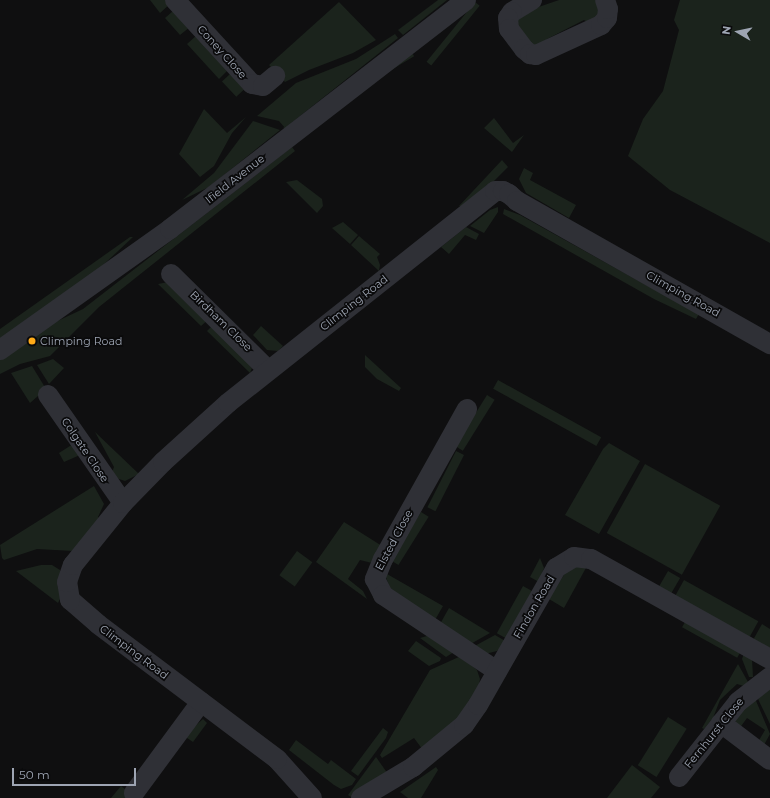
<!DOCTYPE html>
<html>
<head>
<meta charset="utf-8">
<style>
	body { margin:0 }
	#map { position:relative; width:770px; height:798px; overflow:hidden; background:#0f0f10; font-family:Montserrat,sans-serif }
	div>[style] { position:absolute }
	.green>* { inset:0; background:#1b231c; transform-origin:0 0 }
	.minor>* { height:20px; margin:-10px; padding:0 10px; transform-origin:10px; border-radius:10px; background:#2f3036 }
	.dots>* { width:11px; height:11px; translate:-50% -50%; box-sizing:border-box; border:2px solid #0a0a0b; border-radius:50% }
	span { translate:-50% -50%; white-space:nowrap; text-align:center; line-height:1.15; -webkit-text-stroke:3.5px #0a0a0b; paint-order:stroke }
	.street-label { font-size:11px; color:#9ea5b3 }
	.poi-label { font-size:11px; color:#9ea5b3 }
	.left { translate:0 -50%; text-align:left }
	.north { position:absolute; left:718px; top:12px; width:40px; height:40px; -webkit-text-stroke:3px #0a0a0b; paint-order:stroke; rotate:279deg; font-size:11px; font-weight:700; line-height:16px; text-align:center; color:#9ea5b3 }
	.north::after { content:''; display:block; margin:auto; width:14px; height:18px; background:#9ea5b3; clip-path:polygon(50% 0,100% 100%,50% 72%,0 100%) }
	.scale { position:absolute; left:12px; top:768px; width:124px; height:18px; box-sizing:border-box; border:2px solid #9ea5b3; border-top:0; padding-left:5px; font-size:12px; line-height:14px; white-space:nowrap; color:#9ea5b3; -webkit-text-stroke:3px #0a0a0b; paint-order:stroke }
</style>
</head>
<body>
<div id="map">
	<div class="green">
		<i style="clip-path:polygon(150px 0,166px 0,170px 4px,160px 13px)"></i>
		<i style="clip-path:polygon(438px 0,447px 0,403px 35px,398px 30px)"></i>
		<i style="clip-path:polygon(559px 0,598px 0,599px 16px,587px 22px,584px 20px,547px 39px,538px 48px,518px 32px,517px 21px,527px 11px)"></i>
		<i style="clip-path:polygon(680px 0,770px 0,770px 243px,670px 190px,628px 156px,643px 119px,663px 91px,679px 30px,674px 20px)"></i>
		<i style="clip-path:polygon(339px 2px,376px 40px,353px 53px,309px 70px,285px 82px,269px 65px)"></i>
		<i style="left:475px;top:2px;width:6px;height:77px;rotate:39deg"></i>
		<i style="clip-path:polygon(173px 11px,190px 27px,180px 35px,165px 18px)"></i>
		<i style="clip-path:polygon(395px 34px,398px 38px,285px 128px,279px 121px,257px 116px,296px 83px,356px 59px)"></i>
		<i style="clip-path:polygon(197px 35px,227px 71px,219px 79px,187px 44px)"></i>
		<i style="left:411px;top:51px;width:6px;height:149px;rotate:59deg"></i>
		<i style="left:230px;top:74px;width:21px;height:11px;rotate:47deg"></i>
		<i style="clip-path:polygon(204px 109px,227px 133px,246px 117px,232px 133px,214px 166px,200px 177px,179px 154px)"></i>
		<i style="clip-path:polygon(494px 118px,513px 143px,524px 135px,512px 152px,484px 128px)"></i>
		<i style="clip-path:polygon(253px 121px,280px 130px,209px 187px,182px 200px,214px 173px)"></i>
		<i style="clip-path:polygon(292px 147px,295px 151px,99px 307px,50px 356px,20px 364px,0 374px,0 359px,49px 325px,83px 309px)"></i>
		<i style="clip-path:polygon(502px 160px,508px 167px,482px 193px,462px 207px,459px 206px)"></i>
		<i style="clip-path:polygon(524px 168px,533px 173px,530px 180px,576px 205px,569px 218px,526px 193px,519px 179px)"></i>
		<i style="clip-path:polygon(297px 180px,322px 199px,323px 206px,317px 213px,286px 182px)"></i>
		<i style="clip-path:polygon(498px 207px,498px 212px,484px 233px,470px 226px,490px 210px)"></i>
		<i style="clip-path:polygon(504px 209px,520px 215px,644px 284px,700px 312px,696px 319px,654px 299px,503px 214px)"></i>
		<i style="clip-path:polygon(343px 222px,358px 235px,350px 244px,332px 228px)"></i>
		<i style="clip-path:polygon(466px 227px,479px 234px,476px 240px,465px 235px,449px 254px,441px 247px)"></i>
		<i style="clip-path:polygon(359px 236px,380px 254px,377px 257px,380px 265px,379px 271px,351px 245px)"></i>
		<i style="clip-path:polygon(130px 237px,133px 237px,101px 267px,0 340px,0 329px)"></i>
		<i style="clip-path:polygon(168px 282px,210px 318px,201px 326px,158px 284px)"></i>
		<i style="clip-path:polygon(215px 323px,252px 368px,250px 373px,207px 331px)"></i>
		<i style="clip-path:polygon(261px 326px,283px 346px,278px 351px,267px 350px,253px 335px)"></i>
		<i style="clip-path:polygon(365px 355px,401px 388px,399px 391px,377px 379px,365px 367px)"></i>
		<i style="clip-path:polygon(53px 359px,64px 368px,49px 384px,37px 365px)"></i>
		<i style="clip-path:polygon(32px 366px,46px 389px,30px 403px,11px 373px)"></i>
		<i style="left:498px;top:380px;width:118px;height:10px;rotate:29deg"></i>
		<i style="left:487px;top:395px;width:9px;height:60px;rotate:32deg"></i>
		<i style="clip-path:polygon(95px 432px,139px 474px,125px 481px,116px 478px,112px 472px,114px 467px)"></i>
		<i style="clip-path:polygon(609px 443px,640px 461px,599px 534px,565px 515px,603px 449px)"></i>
		<i style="clip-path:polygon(73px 444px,80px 455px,64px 462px,59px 453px)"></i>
		<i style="left:456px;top:451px;width:9px;height:63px;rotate:27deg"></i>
		<i style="left:645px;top:464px;width:86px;height:79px;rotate:29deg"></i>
		<i style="clip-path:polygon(94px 486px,104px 504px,98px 517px,101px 521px,73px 551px,37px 549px,4px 560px,2px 558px,0 545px)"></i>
		<i style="left:421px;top:512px;width:9px;height:57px;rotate:32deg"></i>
		<i style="clip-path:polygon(344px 522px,382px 546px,372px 563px,360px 560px,348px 579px,363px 591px,367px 599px,316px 562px)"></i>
		<i style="left:297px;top:551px;width:19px;height:30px;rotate:36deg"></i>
		<i style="clip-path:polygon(540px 558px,544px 568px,539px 582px,530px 577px)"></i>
		<i style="clip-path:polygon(41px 565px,52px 565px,60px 570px,61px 597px,58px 603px,16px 571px)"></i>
		<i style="clip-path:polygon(574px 566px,587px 566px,564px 608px,549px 599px,565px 573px)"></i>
		<i style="left:668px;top:571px;width:14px;height:18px;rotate:30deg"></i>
		<i style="clip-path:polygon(387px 574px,443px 606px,435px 620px,390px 588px,385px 575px)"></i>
		<i style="left:684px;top:580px;width:85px;height:18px;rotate:29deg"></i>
		<i style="left:523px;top:586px;width:13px;height:54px;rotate:29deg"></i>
		<i style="clip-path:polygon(449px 608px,490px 633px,467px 646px,440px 624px)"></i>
		<i style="left:685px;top:622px;width:63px;height:6px;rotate:29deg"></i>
		<i style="clip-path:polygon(762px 624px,770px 629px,770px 649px,753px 640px)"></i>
		<i style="clip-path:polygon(495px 635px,507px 642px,497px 651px,485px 654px,471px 648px)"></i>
		<i style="clip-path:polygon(427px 636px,431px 637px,454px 652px,446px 657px,420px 638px)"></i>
		<i style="clip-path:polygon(416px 641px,441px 658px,440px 661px,429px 666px,408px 651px)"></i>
		<i style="clip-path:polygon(744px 653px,752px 659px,753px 677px,749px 677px,742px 659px)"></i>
		<i style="clip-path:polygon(461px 656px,477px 670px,480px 679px,479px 685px,463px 713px,423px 750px,414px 738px,382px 758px,380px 755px,430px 670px)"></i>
		<i style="clip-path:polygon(738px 664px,748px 682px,744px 686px,737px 684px,720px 700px,713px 718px,704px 729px,702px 728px)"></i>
		<i style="clip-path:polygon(770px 686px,770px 724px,758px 699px)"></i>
		<i style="clip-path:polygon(754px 696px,770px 734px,764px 745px,758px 742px,765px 730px,747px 718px,739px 729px,736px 724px,736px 719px)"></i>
		<i style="left:668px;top:717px;width:22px;height:57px;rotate:32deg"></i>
		<i style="clip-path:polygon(203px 719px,207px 723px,193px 742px,184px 736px)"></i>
		<i style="clip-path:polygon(383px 728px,388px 732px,386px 738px,358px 776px,351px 771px)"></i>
		<i style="clip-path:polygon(296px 740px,328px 764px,331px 760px,356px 779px,352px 785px,341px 789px,334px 785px,289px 750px)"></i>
		<i style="clip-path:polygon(376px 757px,388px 774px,351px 797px,348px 795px)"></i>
		<i style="clip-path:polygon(632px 765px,660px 787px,651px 798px,607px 798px)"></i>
		<i style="clip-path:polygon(436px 767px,438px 770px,421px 798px,408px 798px,400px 792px)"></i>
		<i style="clip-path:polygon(121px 786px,137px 798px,111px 798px)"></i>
	</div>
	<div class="minor">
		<i style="left:175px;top:0;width:114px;rotate:47.5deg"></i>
		<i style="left:252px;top:84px;width:11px;rotate:10deg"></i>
		<i style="left:263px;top:86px;width:16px;rotate:-40deg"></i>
		<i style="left:532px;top:0;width:23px;rotate:149deg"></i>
		<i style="left:512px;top:12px;width:7px;rotate:124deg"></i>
		<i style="left:508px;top:18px;width:11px;rotate:85deg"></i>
		<i style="left:509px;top:29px;width:25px;rotate:53deg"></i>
		<i style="left:524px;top:49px;width:8px;rotate:40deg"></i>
		<i style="left:530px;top:54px;width:6px;rotate:9deg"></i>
		<i style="left:536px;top:55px;width:72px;rotate:-24.8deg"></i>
		<i style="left:601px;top:25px;width:9px;rotate:-49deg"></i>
		<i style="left:607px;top:18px;width:9px;rotate:-84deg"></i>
		<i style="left:608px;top:9px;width:9px;rotate:-108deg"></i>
		<i style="left:171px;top:274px;width:136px;rotate:44.7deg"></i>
		<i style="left:0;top:350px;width:209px;rotate:-35.4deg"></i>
		<i style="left:170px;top:229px;width:374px;rotate:-37.7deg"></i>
		<i style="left:48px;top:395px;width:131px;rotate:55.2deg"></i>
		<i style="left:467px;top:409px;width:172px;rotate:119.2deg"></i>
		<i style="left:383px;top:559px;width:22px;rotate:112deg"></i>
		<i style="left:375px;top:579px;width:18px;rotate:63deg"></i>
		<i style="left:383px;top:595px;width:137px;rotate:33.7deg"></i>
		<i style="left:721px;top:723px;width:61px;rotate:37.1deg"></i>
		<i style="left:679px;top:777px;width:95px;rotate:-51.8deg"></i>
		<i style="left:738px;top:702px;width:41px;rotate:-38deg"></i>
		<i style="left:134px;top:793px;width:113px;rotate:-53.6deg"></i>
		<i style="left:312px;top:798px;width:52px;rotate:-131.9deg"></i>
		<i style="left:277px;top:759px;width:224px;rotate:-143deg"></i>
		<i style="left:98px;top:624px;width:37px;rotate:-139deg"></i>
		<i style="left:70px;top:600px;width:18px;rotate:-99deg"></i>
		<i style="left:67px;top:582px;width:18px;rotate:-71deg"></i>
		<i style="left:73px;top:565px;width:80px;rotate:-51.1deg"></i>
		<i style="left:123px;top:503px;width:57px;rotate:-45.7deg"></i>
		<i style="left:163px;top:462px;width:88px;rotate:-42.2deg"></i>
		<i style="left:228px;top:403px;width:341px;rotate:-38.4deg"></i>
		<i style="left:495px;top:191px;width:8px"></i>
		<i style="left:503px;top:191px;width:7px;rotate:27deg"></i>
		<i style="left:509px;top:194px;width:11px;rotate:41deg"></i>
		<i style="left:517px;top:201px;width:291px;rotate:29.5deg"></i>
		<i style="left:361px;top:798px;width:61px;rotate:-30.8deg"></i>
		<i style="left:413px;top:767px;width:66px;rotate:-39.5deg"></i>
		<i style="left:464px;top:725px;width:24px;rotate:-55deg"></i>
		<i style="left:478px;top:705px;width:158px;rotate:-60.3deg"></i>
		<i style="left:556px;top:568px;width:21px;rotate:-31deg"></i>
		<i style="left:574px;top:557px;width:17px;rotate:7deg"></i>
		<i style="left:591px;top:559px;width:205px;rotate:29.2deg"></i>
	</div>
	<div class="dots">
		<i style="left:32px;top:341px;background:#ffab18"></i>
	</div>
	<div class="street-label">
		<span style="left:222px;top:52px;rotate:48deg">Coney Close</span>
		<span style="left:235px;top:179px;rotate:-38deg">Ifield Avenue</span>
		<span style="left:683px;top:294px;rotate:29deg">Climping Road</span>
		<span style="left:354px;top:303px;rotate:-38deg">Climping Road</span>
		<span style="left:221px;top:321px;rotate:44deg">Birdham Close</span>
		<span style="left:85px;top:450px;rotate:56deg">Colgate Close</span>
		<span style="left:394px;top:540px;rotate:-62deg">Elsted Close</span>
		<span style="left:534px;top:607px;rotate:-60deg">Findon Road</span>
		<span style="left:134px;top:652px;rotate:37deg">Climping Road</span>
		<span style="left:714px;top:733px;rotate:-51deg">Fernhurst Close</span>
	</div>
	<div class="poi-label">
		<span class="left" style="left:40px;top:341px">Climping Road</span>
	</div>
	<div class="north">N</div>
	<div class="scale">50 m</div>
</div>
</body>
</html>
